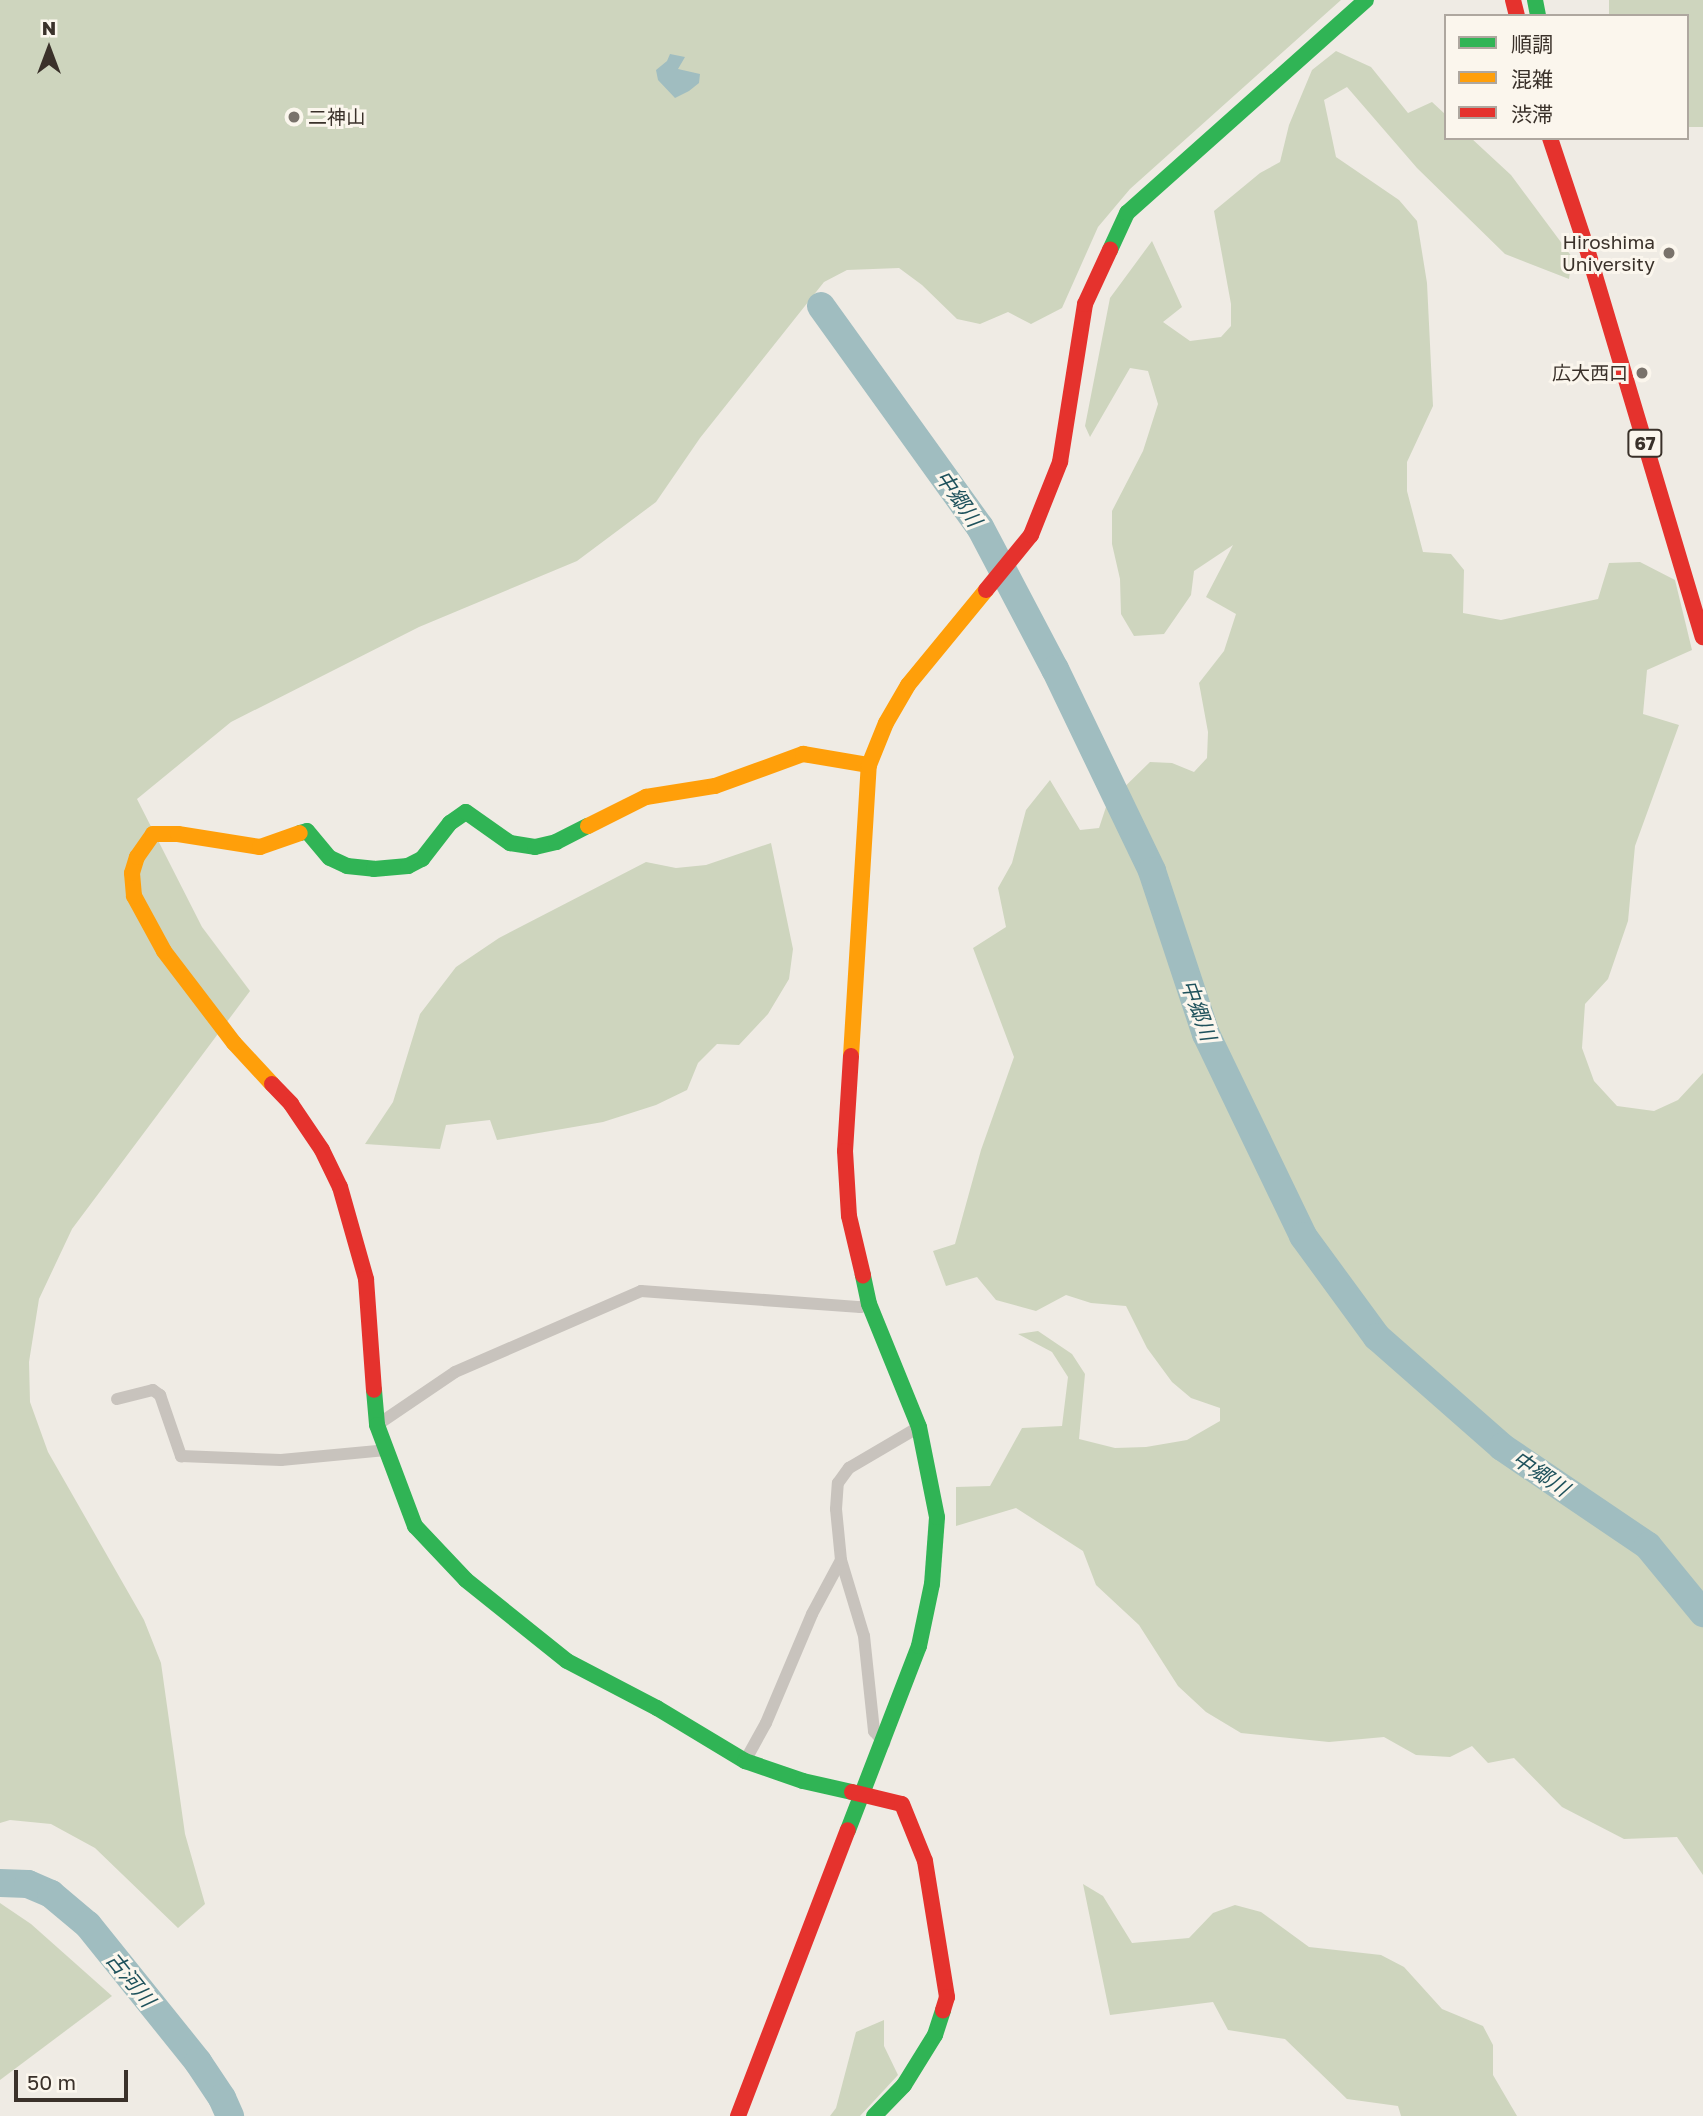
<!DOCTYPE html>
<html>
<head>
<meta charset="utf-8">
<style>
	body { margin:0 }
	#map { position:relative; width:1703px; height:2116px; overflow:hidden; background:#efebe4; font-family:"Golos Text","Noto Sans JP",sans-serif }
	div>[style] { position:absolute }
	.green>* { inset:0; background:#ced5be }
	.water>* { inset:0; background:#a0bdc0 }
	.river>* { height:28px; margin:-14px; padding:0 14px; transform-origin:14px; border-radius:14px; background:#a0bdc0 }
	.street>* { height:12px; margin:-6px; padding:0 6px; transform-origin:6px; border-radius:6px; background:#c8c3bd }
	.fast>* { height:16px; margin:-8px; padding:0 8px; transform-origin:8px; border-radius:8px; background:#30b455 }
	.slow>* { height:16px; margin:-8px; padding:0 8px; transform-origin:8px; border-radius:8px; background:#ff9f0a }
	.jam>* { height:16px; margin:-8px; padding:0 8px; transform-origin:8px; border-radius:8px; background:#e5322d }
	.dots>* { width:19px; height:19px; translate:-50% -50%; box-sizing:border-box; border:4px solid #fbf6ed; border-radius:50% }
	span { translate:-50% -50%; white-space:nowrap; text-align:center; line-height:1.15; -webkit-text-stroke:6px #fbf6ed; paint-order:stroke }
	.shield-label span { padding:2px 5px; background:#fbf6ed; border:2px solid; border-radius:5px; -webkit-text-stroke-width:0 }
	.shield-label { font-size:18px; color:#3a312a; font-weight:700 }
	.poi-label { font-size:19px; color:#3a312a }
	.left { translate:0 -50%; text-align:left }
	.right { translate:-100% -50%; text-align:right }
	.water-label { font-size:21px; color:#1f525c; font-style:italic }
	.legend { position:absolute; left:1444px; top:14px; width:245px; height:126px; box-sizing:border-box; background:#fbf6ed; border:2px solid #aea79f; margin:0; padding:9px 12px; list-style:none; font-size:21px; color:#3a312a }
	.legend li { display:flex; align-items:center; gap:14px; height:35px }
	.legend b { width:35px; border:2px solid #aea79f }
	.north { position:absolute; left:14px; top:14px; width:70px; height:70px; -webkit-text-stroke:5px #fbf6ed; paint-order:stroke; rotate:0deg; font-size:19px; font-weight:700; line-height:28px; text-align:center; color:#3a312a }
	.north::after { content:''; display:block; margin:auto; width:24px; height:32px; background:#3a312a; clip-path:polygon(50% 0,100% 100%,50% 72%,0 100%) }
	.scale { position:absolute; left:14px; top:2070px; width:114px; height:32px; box-sizing:border-box; border:4px solid #3a312a; border-top:0; padding-left:9px; font-size:21px; line-height:24px; white-space:nowrap; color:#3a312a; -webkit-text-stroke:5px #fbf6ed; paint-order:stroke }
</style>
</head>
<body>
<div id="map">
	<div class="green">
		<i style="clip-path:polygon(0 0,1341px 0,1130px 189px,1098px 227px,1062px 308px,1031px 324px,1008px 312px,980px 324px,957px 319px,922px 285px,899px 268px,847px 270px,824px 282px,700px 438px,656px 502px,577px 561px,419px 627px,231px 722px,137px 799px,202px 927px,250px 991px,72px 1229px,39px 1299px,29px 1362px,30px 1402px,48px 1452px,144px 1620px,161px 1663px,185px 1834px,205px 1904px,178px 1928px,95px 1848px,51px 1824px,10px 1820px,0 1823px)"></i>
		<i style="clip-path:polygon(1609px 0,1703px 0,1703px 127px,1687px 127px,1687px 16px,1609px 16px)"></i>
		<i style="clip-path:polygon(1336px 51px,1371px 67px,1408px 113px,1432px 102px,1446px 115px,1446px 138px,1471px 138px,1511px 175px,1572px 257px,1569px 279px,1505px 254px,1417px 168px,1347px 87px,1324px 100px,1336px 157px,1399px 200px,1417px 221px,1427px 283px,1433px 406px,1407px 462px,1407px 491px,1423px 552px,1451px 554px,1464px 570px,1463px 613px,1501px 620px,1598px 599px,1609px 563px,1640px 562px,1675px 580px,1692px 650px,1647px 670px,1643px 714px,1679px 725px,1635px 846px,1628px 921px,1608px 979px,1585px 1004px,1582px 1048px,1594px 1081px,1617px 1106px,1654px 1111px,1678px 1100px,1703px 1073px,1703px 1875px,1677px 1837px,1624px 1839px,1562px 1807px,1514px 1758px,1488px 1763px,1472px 1746px,1450px 1757px,1416px 1755px,1384px 1737px,1329px 1742px,1241px 1733px,1206px 1712px,1178px 1686px,1139px 1625px,1096px 1585px,1083px 1551px,1016px 1508px,956px 1526px,956px 1487px,990px 1486px,1022px 1428px,1062px 1426px,1068px 1377px,1052px 1352px,1018px 1334px,1038px 1331px,1072px 1354px,1085px 1374px,1079px 1439px,1115px 1448px,1146px 1447px,1187px 1440px,1220px 1421px,1220px 1408px,1191px 1398px,1172px 1382px,1147px 1348px,1126px 1306px,1091px 1303px,1066px 1295px,1036px 1311px,996px 1300px,977px 1277px,946px 1286px,933px 1251px,955px 1244px,981px 1150px,1014px 1057px,973px 948px,1006px 927px,998px 888px,1012px 863px,1026px 810px,1050px 780px,1080px 830px,1099px 828px,1107px 804px,1150px 762px,1172px 763px,1194px 772px,1207px 758px,1208px 732px,1199px 683px,1224px 651px,1236px 614px,1206px 597px,1233px 545px,1194px 571px,1191px 595px,1164px 634px,1134px 636px,1121px 614px,1120px 579px,1112px 544px,1112px 511px,1143px 451px,1158px 404px,1148px 371px,1130px 368px,1090px 437px,1085px 426px,1110px 298px,1152px 241px,1182px 307px,1163px 322px,1190px 341px,1221px 337px,1231px 326px,1231px 304px,1214px 211px,1260px 173px,1280px 162px,1289px 125px,1312px 70px)"></i>
		<i style="clip-path:polygon(771px 843px,793px 949px,789px 979px,768px 1014px,739px 1045px,717px 1044px,698px 1063px,687px 1090px,656px 1105px,603px 1122px,497px 1140px,490px 1120px,446px 1125px,440px 1149px,365px 1144px,393px 1102px,420px 1014px,456px 967px,499px 938px,646px 862px,676px 868px,706px 865px)"></i>
		<i style="clip-path:polygon(1083px 1884px,1103px 1896px,1132px 1943px,1189px 1938px,1213px 1913px,1235px 1905px,1261px 1912px,1309px 1947px,1381px 1955px,1404px 1967px,1442px 2009px,1483px 2026px,1493px 2045px,1493px 2075px,1517px 2116px,1401px 2116px,1398px 2106px,1347px 2099px,1285px 2039px,1228px 2030px,1213px 2002px,1110px 2015px)"></i>
		<i style="clip-path:polygon(0 1903px,31px 1924px,112px 1996px,0 2080px)"></i>
		<i style="clip-path:polygon(884px 2020px,884px 2046px,898px 2075px,860px 2116px,830px 2116px,836px 2108px,856px 2032px)"></i>
	</div>
	<div class="water">
		<i style="clip-path:polygon(670px 54px,685px 57px,678px 69px,700px 74px,699px 83px,689px 91px,675px 98px,658px 80px,656px 70px,667px 61px)"></i>
	</div>
	<div class="river">
		<i style="left:821px;top:306px;width:272px;rotate:54.3deg"></i>
		<i style="left:980px;top:527px;width:161px;rotate:62.2deg"></i>
		<i style="left:1055px;top:669px;width:224px;rotate:64.3deg"></i>
		<i style="left:1152px;top:871px;width:172px;rotate:71.7deg"></i>
		<i style="left:1206px;top:1034px;width:224px;rotate:64.3deg"></i>
		<i style="left:1303px;top:1236px;width:125px;rotate:53.8deg"></i>
		<i style="left:1377px;top:1337px;width:167px;rotate:41.3deg"></i>
		<i style="left:1502px;top:1447px;width:176px;rotate:34.1deg"></i>
		<i style="left:1648px;top:1546px;width:87px;rotate:50.6deg"></i>
		<i style="left:0;top:1883px;width:28px;rotate:2deg"></i>
		<i style="left:28px;top:1884px;width:25px;rotate:23deg"></i>
		<i style="left:51px;top:1894px;width:48px;rotate:40deg"></i>
		<i style="left:88px;top:1925px;width:176px;rotate:51.2deg"></i>
		<i style="left:198px;top:2062px;width:43px;rotate:56.3deg"></i>
		<i style="left:222px;top:2098px;width:20px;rotate:66deg"></i>
	</div>
	<div class="street">
		<i style="left:117px;top:1399px;width:37px;rotate:-14deg"></i>
		<i style="left:153px;top:1390px;width:9px;rotate:36deg"></i>
		<i style="left:160px;top:1395px;width:65px;rotate:71deg"></i>
		<i style="left:181px;top:1456px;width:100px;rotate:2.3deg"></i>
		<i style="left:281px;top:1460px;width:105px;rotate:-5.4deg"></i>
		<i style="left:377px;top:1425px;width:94px;rotate:-34.2deg"></i>
		<i style="left:455px;top:1372px;width:203px;rotate:-23.5deg"></i>
		<i style="left:641px;top:1291px;width:220px;rotate:4.2deg"></i>
		<i style="left:860px;top:1307px;width:9px;rotate:-18deg"></i>
		<i style="left:841px;top:1560px;width:79px;rotate:73.2deg"></i>
		<i style="left:864px;top:1636px;width:96px;rotate:84deg"></i>
		<i style="left:874px;top:1731px;width:16px;rotate:50deg"></i>
		<i style="left:745px;top:1761px;width:43px;rotate:-61.1deg"></i>
		<i style="left:766px;top:1723px;width:118px;rotate:-67.1deg"></i>
		<i style="left:812px;top:1614px;width:61px;rotate:-61.8deg"></i>
		<i style="left:841px;top:1560px;width:51px;rotate:-95.6deg"></i>
		<i style="left:836px;top:1509px;width:26px;rotate:-86deg"></i>
		<i style="left:838px;top:1483px;width:19px;rotate:-54deg"></i>
		<i style="left:849px;top:1468px;width:81px;rotate:-30.4deg"></i>
	</div>
	<div class="fast">
		<i style="left:1535px;top:0;width:16px;rotate:79deg"></i>
		<i style="left:1110px;top:250px;width:41px;rotate:-65.3deg"></i>
		<i style="left:1127px;top:213px;width:320px;rotate:-41.7deg"></i>
		<i style="left:300px;top:833px;width:7px;rotate:-16deg"></i>
		<i style="left:307px;top:831px;width:35px;rotate:50deg"></i>
		<i style="left:330px;top:858px;width:19px;rotate:25deg"></i>
		<i style="left:347px;top:866px;width:27px;rotate:6deg"></i>
		<i style="left:374px;top:869px;width:34px;rotate:-5deg"></i>
		<i style="left:408px;top:866px;width:16px;rotate:-27deg"></i>
		<i style="left:422px;top:859px;width:46px;rotate:-52.1deg"></i>
		<i style="left:450px;top:823px;width:19px;rotate:-35deg"></i>
		<i style="left:466px;top:812px;width:54px;rotate:35.2deg"></i>
		<i style="left:510px;top:843px;width:25px;rotate:9deg"></i>
		<i style="left:535px;top:847px;width:22px;rotate:-13deg"></i>
		<i style="left:556px;top:842px;width:36px;rotate:-27deg"></i>
		<i style="left:374px;top:1390px;width:35px;rotate:85deg"></i>
		<i style="left:377px;top:1425px;width:108px;rotate:69.4deg"></i>
		<i style="left:415px;top:1526px;width:74px;rotate:46.6deg"></i>
		<i style="left:466px;top:1580px;width:129px;rotate:38.7deg"></i>
		<i style="left:567px;top:1661px;width:102px;rotate:27.6deg"></i>
		<i style="left:657px;top:1708px;width:103px;rotate:31.1deg"></i>
		<i style="left:745px;top:1761px;width:61px;rotate:19deg"></i>
		<i style="left:803px;top:1781px;width:50px;rotate:12.7deg"></i>
		<i style="left:848px;top:1830px;width:197px;rotate:-68.9deg"></i>
		<i style="left:919px;top:1646px;width:63px;rotate:-78.2deg"></i>
		<i style="left:932px;top:1584px;width:67px;rotate:-85.7deg"></i>
		<i style="left:937px;top:1517px;width:92px;rotate:-101.3deg"></i>
		<i style="left:919px;top:1427px;width:133px;rotate:-112.1deg"></i>
		<i style="left:869px;top:1304px;width:30px;rotate:-102deg"></i>
		<i style="left:874px;top:2116px;width:43px;rotate:-45.9deg"></i>
		<i style="left:904px;top:2085px;width:59px;rotate:-58.2deg"></i>
		<i style="left:935px;top:2035px;width:26px;rotate:-72deg"></i>
	</div>
	<div class="slow">
		<i style="left:588px;top:826px;width:65px;rotate:-26.6deg"></i>
		<i style="left:646px;top:797px;width:70px;rotate:-9.1deg"></i>
		<i style="left:715px;top:786px;width:94px;rotate:-20deg"></i>
		<i style="left:803px;top:754px;width:67px;rotate:9.5deg"></i>
		<i style="left:851px;top:1056px;width:292px;rotate:-86.5deg"></i>
		<i style="left:869px;top:765px;width:45px;rotate:-68deg"></i>
		<i style="left:886px;top:723px;width:44px;rotate:-59.9deg"></i>
		<i style="left:908px;top:685px;width:123px;rotate:-50.6deg"></i>
		<i style="left:272px;top:1084px;width:56px;rotate:-132.8deg"></i>
		<i style="left:234px;top:1043px;width:116px;rotate:-127.3deg"></i>
		<i style="left:164px;top:951px;width:63px;rotate:-118.6deg"></i>
		<i style="left:134px;top:896px;width:23px;rotate:-95deg"></i>
		<i style="left:132px;top:873px;width:17px;rotate:-73deg"></i>
		<i style="left:137px;top:857px;width:28px;rotate:-55deg"></i>
		<i style="left:153px;top:834px;width:25px"></i>
		<i style="left:178px;top:834px;width:83px;rotate:9deg"></i>
		<i style="left:260px;top:847px;width:42px;rotate:-19.3deg"></i>
	</div>
	<div class="jam">
		<i style="left:1513px;top:0;width:16px;rotate:76deg"></i>
		<i style="left:1550px;top:138px;width:117px;rotate:71.6deg"></i>
		<i style="left:1587px;top:249px;width:405px;rotate:73.4deg"></i>
		<i style="left:986px;top:590px;width:71px;rotate:-50.7deg"></i>
		<i style="left:1031px;top:535px;width:79px;rotate:-68.3deg"></i>
		<i style="left:1060px;top:462px;width:160px;rotate:-81deg"></i>
		<i style="left:1085px;top:304px;width:60px;rotate:-65.2deg"></i>
		<i style="left:851px;top:1056px;width:95px;rotate:93.6deg"></i>
		<i style="left:845px;top:1151px;width:65px;rotate:86.5deg"></i>
		<i style="left:849px;top:1216px;width:61px;rotate:76.7deg"></i>
		<i style="left:272px;top:1084px;width:28px;rotate:46deg"></i>
		<i style="left:291px;top:1104px;width:55px;rotate:56deg"></i>
		<i style="left:322px;top:1150px;width:41px;rotate:64.1deg"></i>
		<i style="left:340px;top:1187px;width:96px;rotate:74.2deg"></i>
		<i style="left:366px;top:1279px;width:111px;rotate:85.9deg"></i>
		<i style="left:852px;top:1792px;width:51px;rotate:13.5deg"></i>
		<i style="left:902px;top:1804px;width:61px;rotate:68deg"></i>
		<i style="left:925px;top:1861px;width:138px;rotate:80.8deg"></i>
		<i style="left:947px;top:1997px;width:14px;rotate:107deg"></i>
		<i style="left:738px;top:2116px;width:306px;rotate:-69deg"></i>
	</div>
	<div class="dots">
		<i style="left:294px;top:117px;background:#79726b"></i>
		<i style="left:1669px;top:253px;background:#79726b"></i>
		<i style="left:1642px;top:373px;background:#79726b"></i>
	</div>
	<div class="shield-label">
		<span style="left:1645px;top:443px">67</span>
	</div>
	<div class="poi-label">
		<span class="left" style="left:308px;top:117px">二神山</span>
		<span class="right" style="left:1655px;top:253px">Hiroshima<br>University</span>
		<span class="right" style="left:1628px;top:373px">広大西口</span>
	</div>
	<div class="water-label">
		<span style="left:959px;top:498px;rotate:55deg">中郷川</span>
		<span style="left:1199px;top:1010px;rotate:70deg">中郷川</span>
		<span style="left:1541px;top:1473px;rotate:34deg">中郷川</span>
		<span style="left:131px;top:1979px;rotate:51deg">古河川</span>
	</div>
	<ul class="legend">
	<li><b style="height:9px;background:#30b455"></b>順調</li>
	<li><b style="height:9px;background:#ff9f0a"></b>混雑</li>
	<li><b style="height:9px;background:#e5322d"></b>渋滞</li>
	</ul>
	<div class="north">N</div>
	<div class="scale">50 m</div>
</div>
</body>
</html>
